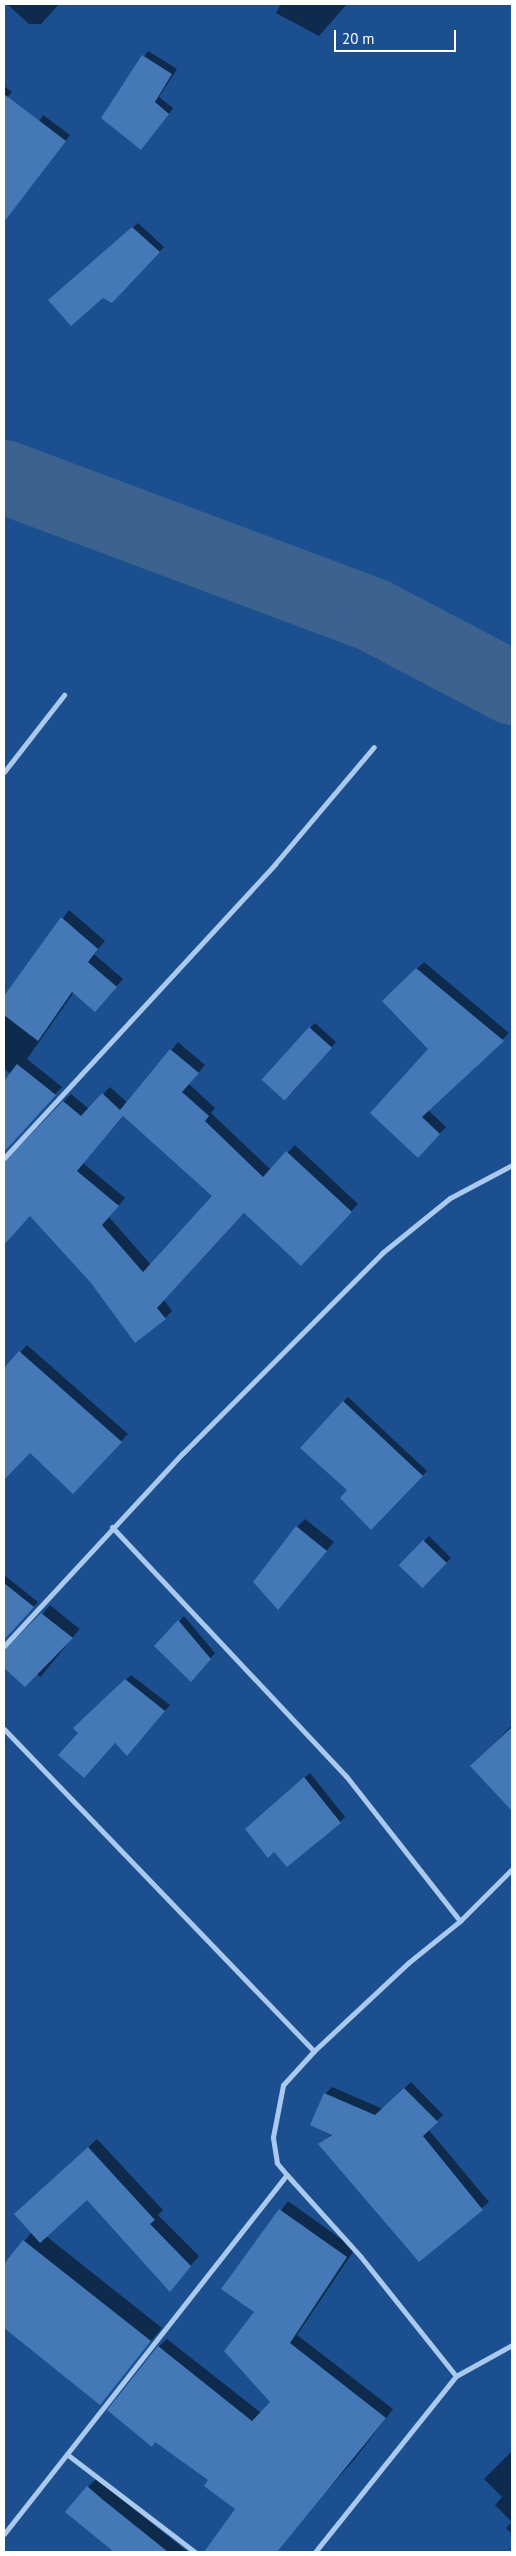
<!DOCTYPE html>
<html>
<head>
<meta charset="utf-8">
<style>
	body { margin:0 }
	#map { position:relative; width:516px; height:2556px; overflow:hidden; background:#1b4f8f; font-family:"PT Sans",sans-serif }
	div>[style] { position:absolute }
	.shadow>* { inset:0; background:#0007; transform-origin:0 0 }
	.river>* { height:74px; margin:-37px; padding:0 37px; transform-origin:37px; border-radius:37px; background:#3c6290 }
	.building>* { inset:0; background:#4478b7; transform-origin:0 0 }
	.street>* { height:5px; margin:-2.5px; padding:0 2.5px; transform-origin:2.5px; border-radius:2.5px; background:#a9c9ee }
	span { translate:-50% -50%; white-space:nowrap; text-align:center; line-height:1.15; -webkit-text-stroke:4px #1b4f8f; paint-order:stroke }
	.frame { position:absolute; inset:0; border:5px solid #fff; pointer-events:none }
	.scale { position:absolute; left:334px; top:30px; width:122px; height:22px; box-sizing:border-box; border:2px solid #fff; border-top:0; padding-left:6px; font-size:15px; line-height:18px; white-space:nowrap; color:#fff; -webkit-text-stroke:4px #1b4f8f; paint-order:stroke }
</style>
</head>
<body>
<div id="map">
	<div class="shadow">
		<i style="clip-path:polygon(7px 4px,59px 4px,41px 24px,29px 24px)"></i>
		<i style="clip-path:polygon(281px 4px,347px 4px,319px 36px,276px 13px)"></i>
		<i style="clip-path:polygon(148px 51px,177px 69px,159px 97px,173px 108px,145px 144px,103px 118px)"></i>
		<i style="clip-path:polygon(4px 86px,12px 92px,4px 101px)"></i>
		<i style="clip-path:polygon(43px 115px,70px 135px,4px 221px,4px 183px)"></i>
		<i style="clip-path:polygon(138px 223px,164px 247px,112px 301px,103px 297px,55px 295px)"></i>
		<i style="clip-path:polygon(69px 910px,105px 941px,94px 954px,123px 979px,102px 1003px,74px 992px,27px 1059px,62px 1087px,21px 1131px,4px 1120px,4px 1083px,10px 1073px,4px 1069px,4px 998px)"></i>
		<i style="clip-path:polygon(424px 962px,509px 1033px,428px 1110px,446px 1127px,418px 1156px,372px 1113px,430px 1049px,383px 1001px)"></i>
		<i style="clip-path:polygon(315px 1023px,336px 1042px,291px 1094px,310px 1028px)"></i>
		<i style="clip-path:polygon(evenodd,178px 1042px,205px 1065px,189px 1084px,215px 1108px,211px 1113px,271px 1170px,295px 1145px,358px 1204px,309px 1257px,245px 1212px,164px 1300px,172px 1311px,165px 1318px,92px 1282px,30px 1215px,4px 1245px,4px 1198px,48px 1148px,63px 1102px,71px 1094px,89px 1109px,110px 1087px,128px 1103px,178px 1042px,124px 1115px,214px 1196px,151px 1265px,109px 1217px,125px 1198px,83px 1163px,124px 1115px)"></i>
		<i style="clip-path:polygon(27px 1345px,128px 1434px,73px 1492px,30px 1451px,4px 1479px,4px 1370px)"></i>
		<i style="clip-path:polygon(348px 1397px,427px 1471px,371px 1529px,349px 1490px,343px 1402px)"></i>
		<i style="clip-path:polygon(305px 1519px,334px 1542px,278px 1609px,297px 1527px)"></i>
		<i style="clip-path:polygon(429px 1536px,451px 1558px,423px 1587px,424px 1541px)"></i>
		<i style="clip-path:polygon(4px 1575px,38px 1602px,4px 1639px)"></i>
		<i style="left:50px;top:1605px;width:38px;height:62px;rotate:39deg"></i>
		<i style="clip-path:polygon(184px 1616px,215px 1653px,196px 1675px,156px 1646px)"></i>
		<i style="clip-path:polygon(131px 1675px,170px 1705px,132px 1749px,80px 1733px,75px 1728px)"></i>
		<i style="clip-path:polygon(512px 1725px,512px 1809px,472px 1766px)"></i>
		<i style="clip-path:polygon(310px 1773px,345px 1817px,340px 1822px,251px 1824px)"></i>
		<i style="clip-path:polygon(411px 2082px,443px 2115px,428px 2129px,489px 2202px,419px 2260px,320px 2144px,332px 2134px,325px 2094px,332px 2087px,383px 2109px)"></i>
		<i style="clip-path:polygon(97px 2139px,163px 2210px,158px 2215px,199px 2256px,170px 2290px,87px 2198px,46px 2236px,162px 2328px,100px 2403px,4px 2326px,4px 2266px,32px 2232px,25px 2206px)"></i>
		<i style="clip-path:polygon(288px 2201px,355px 2249px,297px 2335px,393px 2409px,354px 2460px,329px 2488px,318px 2494px,272px 2552px,205px 2552px,237px 2509px,210px 2480px,156px 2441px,152px 2445px,158px 2347px,167px 2339px,261px 2413px,272px 2402px,256px 2312px,223px 2289px)"></i>
		<i style="clip-path:polygon(512px 2451px,512px 2522px,495px 2505px,502px 2497px,484px 2479px)"></i>
		<i style="clip-path:polygon(96px 2479px,188px 2552px,111px 2552px,113px 2550px,88px 2487px)"></i>
		<i style="clip-path:polygon(512px 2522px,512px 2534px,506px 2528px)"></i>
	</div>
	<div class="river">
		<i style="left:4px;top:477px;width:396px;rotate:20.5deg"></i>
		<i style="left:375px;top:616px;width:155px;rotate:27.7deg"></i>
	</div>
	<div class="building">
		<i style="clip-path:polygon(142px 55px,172px 74px,155px 102px,169px 114px,141px 150px,101px 118px)"></i>
		<i style="clip-path:polygon(4px 94px,66px 141px,4px 222px)"></i>
		<i style="clip-path:polygon(132px 227px,160px 252px,112px 303px,103px 298px,71px 326px,48px 300px)"></i>
		<i style="clip-path:polygon(61px 917px,98px 949px,88px 962px,117px 987px,95px 1012px,72px 992px,38px 1041px,4px 1015px,4px 996px)"></i>
		<i style="clip-path:polygon(416px 968px,504px 1041px,422px 1117px,440px 1134px,418px 1158px,370px 1113px,428px 1049px,382px 1001px)"></i>
		<i style="left:309px;top:1027px;width:31px;height:71px;rotate:42deg"></i>
		<i style="clip-path:polygon(evenodd,170px 1049px,199px 1073px,182px 1092px,209px 1116px,205px 1121px,263px 1177px,286px 1151px,352px 1212px,301px 1266px,244px 1213px,157px 1308px,166px 1319px,135px 1343px,91px 1283px,30px 1216px,4px 1245px,4px 1162px,63px 1101px,81px 1116px,102px 1093px,120px 1110px,170px 1049px,123px 1116px,212px 1196px,143px 1272px,102px 1225px,119px 1206px,77px 1171px,123px 1116px)"></i>
		<i style="clip-path:polygon(17px 1064px,56px 1095px,4px 1152px,4px 1081px)"></i>
		<i style="clip-path:polygon(19px 1351px,122px 1442px,73px 1494px,30px 1453px,4px 1480px,4px 1368px)"></i>
		<i style="clip-path:polygon(343px 1401px,423px 1476px,371px 1530px,340px 1498px,347px 1490px,300px 1448px)"></i>
		<i style="clip-path:polygon(296px 1526px,327px 1551px,278px 1610px,253px 1582px)"></i>
		<i style="left:423px;top:1540px;width:33px;height:35px;rotate:44deg"></i>
		<i style="clip-path:polygon(4px 1583px,34px 1607px,4px 1640px)"></i>
		<i style="clip-path:polygon(41px 1613px,73px 1638px,25px 1687px,4px 1668px,4px 1650px)"></i>
		<i style="clip-path:polygon(178px 1620px,211px 1659px,191px 1682px,154px 1646px)"></i>
		<i style="clip-path:polygon(125px 1679px,165px 1711px,127px 1756px,115px 1743px,84px 1778px,58px 1755px,78px 1733px,73px 1728px)"></i>
		<i style="clip-path:polygon(512px 1727px,512px 1811px,470px 1766px)"></i>
		<i style="clip-path:polygon(304px 1777px,341px 1823px,287px 1867px,274px 1852px,268px 1858px,245px 1829px)"></i>
		<i style="clip-path:polygon(404px 2088px,438px 2122px,423px 2136px,483px 2210px,419px 2262px,318px 2144px,332px 2135px,310px 2125px,324px 2093px,375px 2115px)"></i>
		<i style="clip-path:polygon(88px 2147px,155px 2220px,150px 2224px,191px 2266px,170px 2292px,87px 2200px,40px 2243px,14px 2214px)"></i>
		<i style="clip-path:polygon(279px 2209px,347px 2257px,290px 2343px,386px 2418px,277px 2552px,204px 2552px,235px 2509px,204px 2486px,208px 2480px,155px 2442px,152px 2447px,107px 2410px,158px 2346px,252px 2421px,270px 2402px,224px 2351px,254px 2312px,221px 2289px)"></i>
		<i style="clip-path:polygon(23px 2240px,151px 2341px,100px 2405px,4px 2328px,4px 2264px)"></i>
		<i style="clip-path:polygon(87px 2486px,102px 2499px,168px 2552px,114px 2552px,65px 2512px)"></i>
	</div>
	<div class="street">
		<i style="left:4px;top:772px;width:98px;rotate:-52.1deg"></i>
		<i style="left:4px;top:1158px;width:400px;rotate:-47.3deg"></i>
		<i style="left:275px;top:864px;width:153px;rotate:-49.8deg"></i>
		<i style="left:112px;top:1527px;width:342px;rotate:46.8deg"></i>
		<i style="left:346px;top:1776px;width:184px;rotate:51.8deg"></i>
		<i style="left:4px;top:1646px;width:263px;rotate:-47.2deg"></i>
		<i style="left:183px;top:1453px;width:282px;rotate:-45.1deg"></i>
		<i style="left:382px;top:1253px;width:87px;rotate:-39deg"></i>
		<i style="left:450px;top:1198px;width:70px;rotate:-28deg"></i>
		<i style="left:4px;top:1729px;width:447px;rotate:46.1deg"></i>
		<i style="left:287px;top:2175px;width:110px;rotate:47.9deg"></i>
		<i style="left:361px;top:2257px;width:152px;rotate:51.4deg"></i>
		<i style="left:68px;top:2455px;width:160px;rotate:37.4deg"></i>
		<i style="left:4px;top:2534px;width:457px;rotate:-51.8deg"></i>
		<i style="left:287px;top:2175px;width:16px;rotate:-130deg"></i>
		<i style="left:277px;top:2163px;width:26px;rotate:-99deg"></i>
		<i style="left:273px;top:2137px;width:53px;rotate:-79.1deg"></i>
		<i style="left:283px;top:2085px;width:46px;rotate:-47.6deg"></i>
		<i style="left:314px;top:2051px;width:129px;rotate:-43.1deg"></i>
		<i style="left:408px;top:1963px;width:67px;rotate:-38.9deg"></i>
		<i style="left:460px;top:1921px;width:74px;rotate:-45deg"></i>
		<i style="left:315px;top:2552px;width:226px;rotate:-51.3deg"></i>
		<i style="left:456px;top:2376px;width:64px;rotate:-29deg"></i>
	</div>
	<div class="frame"></div>
	<div class="scale">20 m</div>
</div>
</body>
</html>
